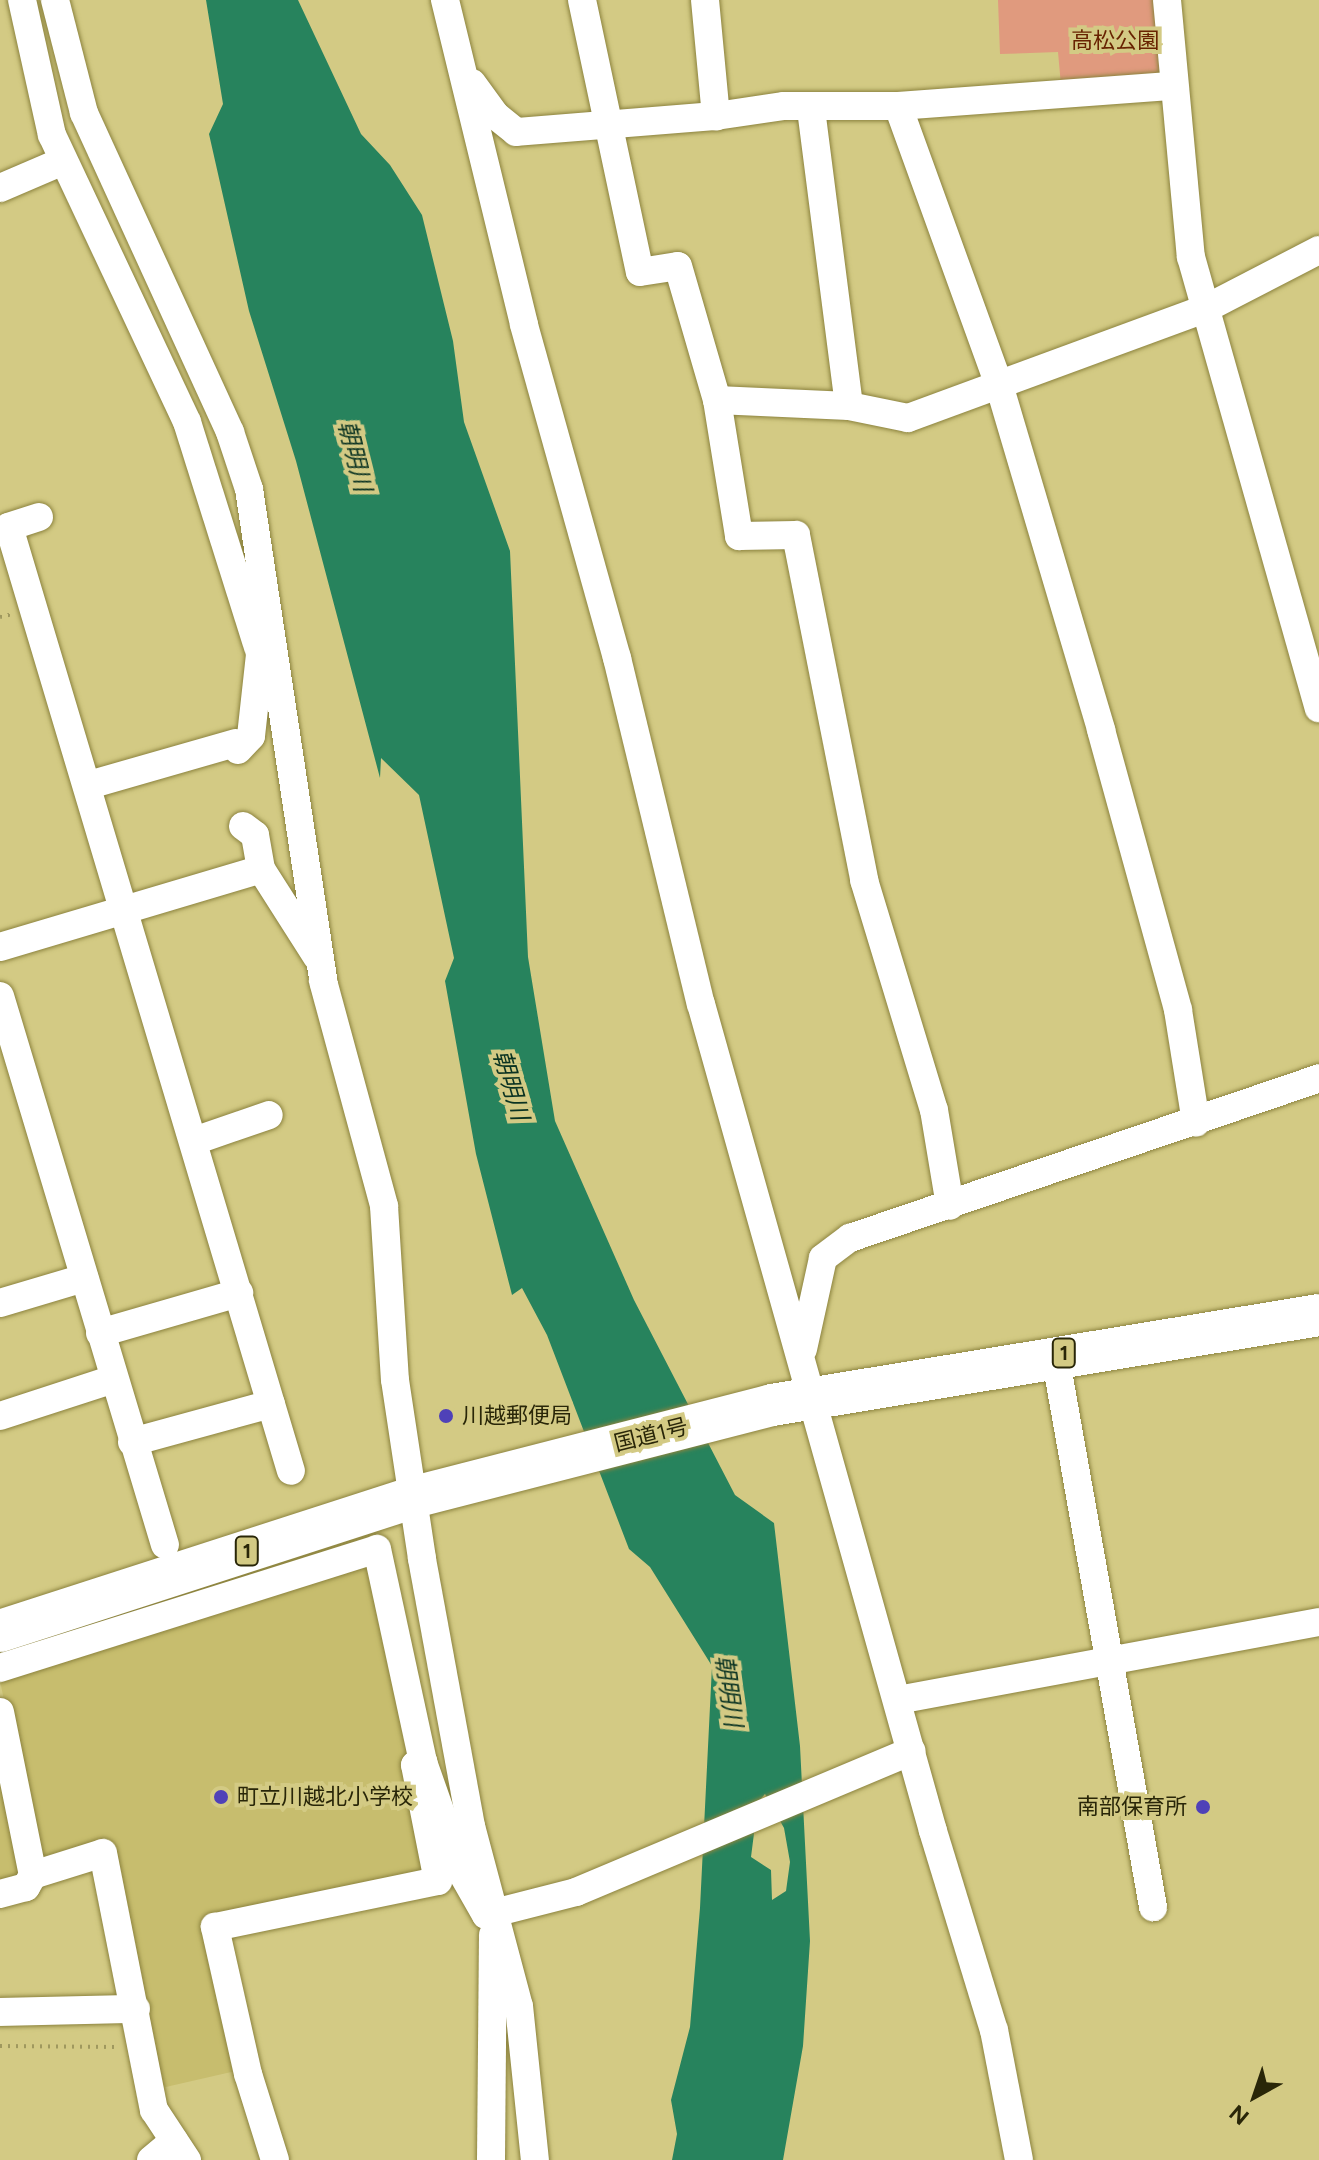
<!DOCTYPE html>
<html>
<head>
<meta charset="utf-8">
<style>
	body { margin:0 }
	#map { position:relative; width:1319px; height:2160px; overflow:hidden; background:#d3ca84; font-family:Figtree,"Noto Sans JP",sans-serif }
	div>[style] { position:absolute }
	.built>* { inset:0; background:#c7bd6e }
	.green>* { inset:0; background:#e09a7e }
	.water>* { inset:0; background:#27835d }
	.path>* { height:4px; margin-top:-2px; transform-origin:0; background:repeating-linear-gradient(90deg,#9f985e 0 2px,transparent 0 8px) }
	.roads { filter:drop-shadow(0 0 2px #8c833e) drop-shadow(0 0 2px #8c833e) }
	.minor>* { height:28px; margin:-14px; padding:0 14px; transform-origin:14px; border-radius:14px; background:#fff }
	.highway>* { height:42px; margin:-21px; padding:0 21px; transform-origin:21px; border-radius:21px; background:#fff }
	.dots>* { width:22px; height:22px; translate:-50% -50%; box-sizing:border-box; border:4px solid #d3ca84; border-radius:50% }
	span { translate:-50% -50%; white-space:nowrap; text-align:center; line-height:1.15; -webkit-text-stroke:8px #d3ca84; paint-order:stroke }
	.shield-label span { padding:2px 6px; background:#d3ca84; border:2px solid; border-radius:6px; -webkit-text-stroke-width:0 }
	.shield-label { font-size:20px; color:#292608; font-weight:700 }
	.park-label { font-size:22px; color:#682301 }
	.poi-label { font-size:22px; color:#292608 }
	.left { translate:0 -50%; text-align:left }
	.right { translate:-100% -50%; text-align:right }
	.street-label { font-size:22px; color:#292608 }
	.water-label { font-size:24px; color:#0b3322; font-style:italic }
	.north { position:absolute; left:1215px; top:2056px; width:80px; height:80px; -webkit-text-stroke:6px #d3ca84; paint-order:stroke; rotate:220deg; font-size:22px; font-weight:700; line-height:32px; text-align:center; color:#292608 }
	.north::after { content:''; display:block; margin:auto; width:28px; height:36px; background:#292608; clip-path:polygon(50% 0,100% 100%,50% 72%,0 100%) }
</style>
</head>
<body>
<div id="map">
	<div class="built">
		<i style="clip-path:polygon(374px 1556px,435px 1876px,208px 1922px,240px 2070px,157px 2089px,107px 1838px,37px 1858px,0 1681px)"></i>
		<i style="clip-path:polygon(0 1773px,21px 1876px,0 1884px)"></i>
	</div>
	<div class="green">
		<i style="clip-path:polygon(998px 0,1162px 0,1166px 80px,1061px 85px,1058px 52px,1000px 54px)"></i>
	</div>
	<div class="water">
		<i style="clip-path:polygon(evenodd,206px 0,298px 0,361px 134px,390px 165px,422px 215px,453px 341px,464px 422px,510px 551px,528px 957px,555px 1121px,634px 1300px,735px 1495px,774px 1523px,800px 1746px,810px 1941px,803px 2046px,783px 2160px,672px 2160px,677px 2134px,671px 2100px,690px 2027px,700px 1908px,712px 1666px,650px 1567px,629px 1549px,547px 1335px,522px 1288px,512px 1295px,476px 1154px,445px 981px,454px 958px,419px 795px,381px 758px,380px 778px,296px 461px,249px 311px,209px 134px,223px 104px,206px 0,765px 1794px,784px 1828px,790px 1862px,786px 1891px,772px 1900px,771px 1870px,751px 1857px,758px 1802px,765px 1794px)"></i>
	</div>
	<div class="path">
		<i style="left:0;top:617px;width:13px;rotate:-13deg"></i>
		<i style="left:0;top:2046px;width:118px;rotate:0.5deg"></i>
	</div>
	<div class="roads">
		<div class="minor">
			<i style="left:22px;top:0;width:138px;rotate:77.5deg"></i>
			<i style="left:52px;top:135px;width:317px;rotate:64.8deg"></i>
			<i style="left:187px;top:422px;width:236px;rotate:72.5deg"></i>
			<i style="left:55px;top:0;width:117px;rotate:75.6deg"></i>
			<i style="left:84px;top:113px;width:351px;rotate:65.4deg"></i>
			<i style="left:230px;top:432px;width:60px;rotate:71.6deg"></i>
			<i style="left:249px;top:489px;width:498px;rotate:81.4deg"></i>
			<i style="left:323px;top:981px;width:233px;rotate:74.8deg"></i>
			<i style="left:384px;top:1206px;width:174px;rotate:86.4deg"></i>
			<i style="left:395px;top:1380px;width:181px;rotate:81.4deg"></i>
			<i style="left:422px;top:1559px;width:271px;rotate:79.6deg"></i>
			<i style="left:471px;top:1826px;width:186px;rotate:75.1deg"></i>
			<i style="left:519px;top:2006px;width:155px;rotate:84.1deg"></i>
			<i style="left:445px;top:0;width:334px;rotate:76.3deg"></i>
			<i style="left:524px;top:325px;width:346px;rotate:74.4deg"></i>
			<i style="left:617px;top:658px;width:356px;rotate:76.4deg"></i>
			<i style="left:701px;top:1004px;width:859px;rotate:74.33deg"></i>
			<i style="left:933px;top:1831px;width:208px;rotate:73deg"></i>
			<i style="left:994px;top:2030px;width:132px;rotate:79.1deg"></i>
			<i style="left:582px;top:0;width:278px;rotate:78deg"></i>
			<i style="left:640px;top:272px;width:38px;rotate:-9deg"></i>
			<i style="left:678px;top:266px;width:140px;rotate:73.8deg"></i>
			<i style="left:717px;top:400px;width:138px;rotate:80.8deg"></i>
			<i style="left:739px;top:536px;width:57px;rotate:-1deg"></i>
			<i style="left:796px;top:535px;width:352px;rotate:78.8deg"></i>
			<i style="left:864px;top:880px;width:240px;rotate:73.1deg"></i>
			<i style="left:934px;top:1110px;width:97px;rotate:80.5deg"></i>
			<i style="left:705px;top:0;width:117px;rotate:84.6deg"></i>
			<i style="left:716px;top:116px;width:69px;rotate:-8.4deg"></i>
			<i style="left:784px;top:106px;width:114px"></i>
			<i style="left:898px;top:106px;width:276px;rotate:-4.2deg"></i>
			<i style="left:1167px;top:0;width:258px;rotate:84.7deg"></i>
			<i style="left:1191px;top:257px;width:469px;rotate:74.2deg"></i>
			<i style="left:472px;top:83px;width:39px;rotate:54deg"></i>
			<i style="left:495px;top:115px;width:27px;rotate:39deg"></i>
			<i style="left:516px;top:132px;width:201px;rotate:-4.6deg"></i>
			<i style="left:898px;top:106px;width:300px;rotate:70.1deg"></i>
			<i style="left:1000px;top:388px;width:357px;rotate:73.5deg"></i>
			<i style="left:1101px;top:730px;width:290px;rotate:74.6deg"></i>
			<i style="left:1178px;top:1010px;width:114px;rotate:80.9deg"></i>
			<i style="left:811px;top:109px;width:299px;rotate:82.7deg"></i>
			<i style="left:0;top:188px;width:69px;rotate:-23.2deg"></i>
			<i style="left:717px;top:400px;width:132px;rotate:2.6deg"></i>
			<i style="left:849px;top:406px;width:60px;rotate:11.5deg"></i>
			<i style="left:908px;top:418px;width:316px;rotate:-20.2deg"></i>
			<i style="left:1205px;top:309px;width:128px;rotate:-27.4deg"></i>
			<i style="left:39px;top:517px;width:32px;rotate:162deg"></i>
			<i style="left:9px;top:527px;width:985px;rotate:73.37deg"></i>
			<i style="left:238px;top:750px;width:19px;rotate:-47deg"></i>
			<i style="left:251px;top:736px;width:82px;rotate:-83.7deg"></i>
			<i style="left:89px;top:785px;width:152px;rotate:-16deg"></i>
			<i style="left:243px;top:826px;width:15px;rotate:37deg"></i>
			<i style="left:255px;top:835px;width:35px;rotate:80deg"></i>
			<i style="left:261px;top:869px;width:104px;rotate:57.5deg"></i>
			<i style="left:0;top:947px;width:272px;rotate:-16.6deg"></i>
			<i style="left:0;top:996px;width:573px;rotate:73.27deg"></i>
			<i style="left:194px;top:1141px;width:79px;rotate:-19.1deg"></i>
			<i style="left:0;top:1303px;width:88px;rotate:-16.6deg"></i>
			<i style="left:100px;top:1333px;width:145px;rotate:-16.1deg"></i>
			<i style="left:803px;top:1349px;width:93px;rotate:-77.6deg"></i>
			<i style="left:823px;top:1258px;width:34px;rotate:-37deg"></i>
			<i style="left:850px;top:1238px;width:496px;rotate:-18.8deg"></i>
			<i style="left:1055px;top:1355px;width:561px;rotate:79.93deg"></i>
			<i style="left:0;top:1416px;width:120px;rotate:-18deg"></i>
			<i style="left:132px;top:1442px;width:144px;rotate:-15.3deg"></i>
			<i style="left:0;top:1668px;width:395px;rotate:-17.5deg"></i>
			<i style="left:377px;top:1549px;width:218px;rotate:77.8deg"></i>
			<i style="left:898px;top:1700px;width:428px;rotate:-10.5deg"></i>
			<i style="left:0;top:1712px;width:166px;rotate:78.6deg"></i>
			<i style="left:33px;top:1875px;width:14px;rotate:120deg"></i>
			<i style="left:26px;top:1887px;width:27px;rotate:165deg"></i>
			<i style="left:33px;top:1875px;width:73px;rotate:-17.4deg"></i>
			<i style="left:103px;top:1853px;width:262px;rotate:78.8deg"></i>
			<i style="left:154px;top:2110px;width:60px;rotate:56.6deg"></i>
			<i style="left:0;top:2012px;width:136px;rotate:-1.3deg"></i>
			<i style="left:151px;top:2160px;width:30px;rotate:-40deg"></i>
			<i style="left:275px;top:2160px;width:90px;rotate:-107.4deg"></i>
			<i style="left:248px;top:2074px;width:151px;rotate:-102.7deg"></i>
			<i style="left:215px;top:1927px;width:228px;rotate:-11.7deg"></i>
			<i style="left:438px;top:1881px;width:118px;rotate:-101.2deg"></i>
			<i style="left:415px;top:1765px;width:9px;rotate:-21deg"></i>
			<i style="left:423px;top:1762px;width:118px;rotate:70.6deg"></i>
			<i style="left:462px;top:1873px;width:48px;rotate:60.3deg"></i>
			<i style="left:486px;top:1915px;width:93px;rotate:-14.3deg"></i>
			<i style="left:576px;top:1892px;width:364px;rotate:-22.8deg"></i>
			<i style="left:491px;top:2160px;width:225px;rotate:-89.5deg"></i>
		</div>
		<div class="highway">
			<i style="left:0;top:1631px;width:435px;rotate:-17.9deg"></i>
			<i style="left:414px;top:1497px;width:370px;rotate:-14.4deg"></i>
			<i style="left:772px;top:1405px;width:554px;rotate:-9.34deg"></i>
		</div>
	</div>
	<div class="dots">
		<i style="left:446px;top:1416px;background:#4f41b8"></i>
		<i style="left:221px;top:1797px;background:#4f41b8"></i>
		<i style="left:1203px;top:1807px;background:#4f41b8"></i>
	</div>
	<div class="shield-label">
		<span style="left:1064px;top:1353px">1</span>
		<span style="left:247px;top:1551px">1</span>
	</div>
	<div class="park-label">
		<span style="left:1115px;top:41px">高松公園</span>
	</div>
	<div class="poi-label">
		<span class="left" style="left:462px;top:1416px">川越郵便局</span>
		<span class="left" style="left:237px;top:1797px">町立川越北小学校</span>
		<span class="right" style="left:1187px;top:1807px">南部保育所</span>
	</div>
	<div class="street-label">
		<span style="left:651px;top:1435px;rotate:-14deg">国道1号</span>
	</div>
	<div class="water-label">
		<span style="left:355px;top:456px;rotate:76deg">朝明川</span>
		<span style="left:511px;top:1085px;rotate:74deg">朝明川</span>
		<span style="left:729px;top:1691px;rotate:82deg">朝明川</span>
	</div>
	<div class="north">N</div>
</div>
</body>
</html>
